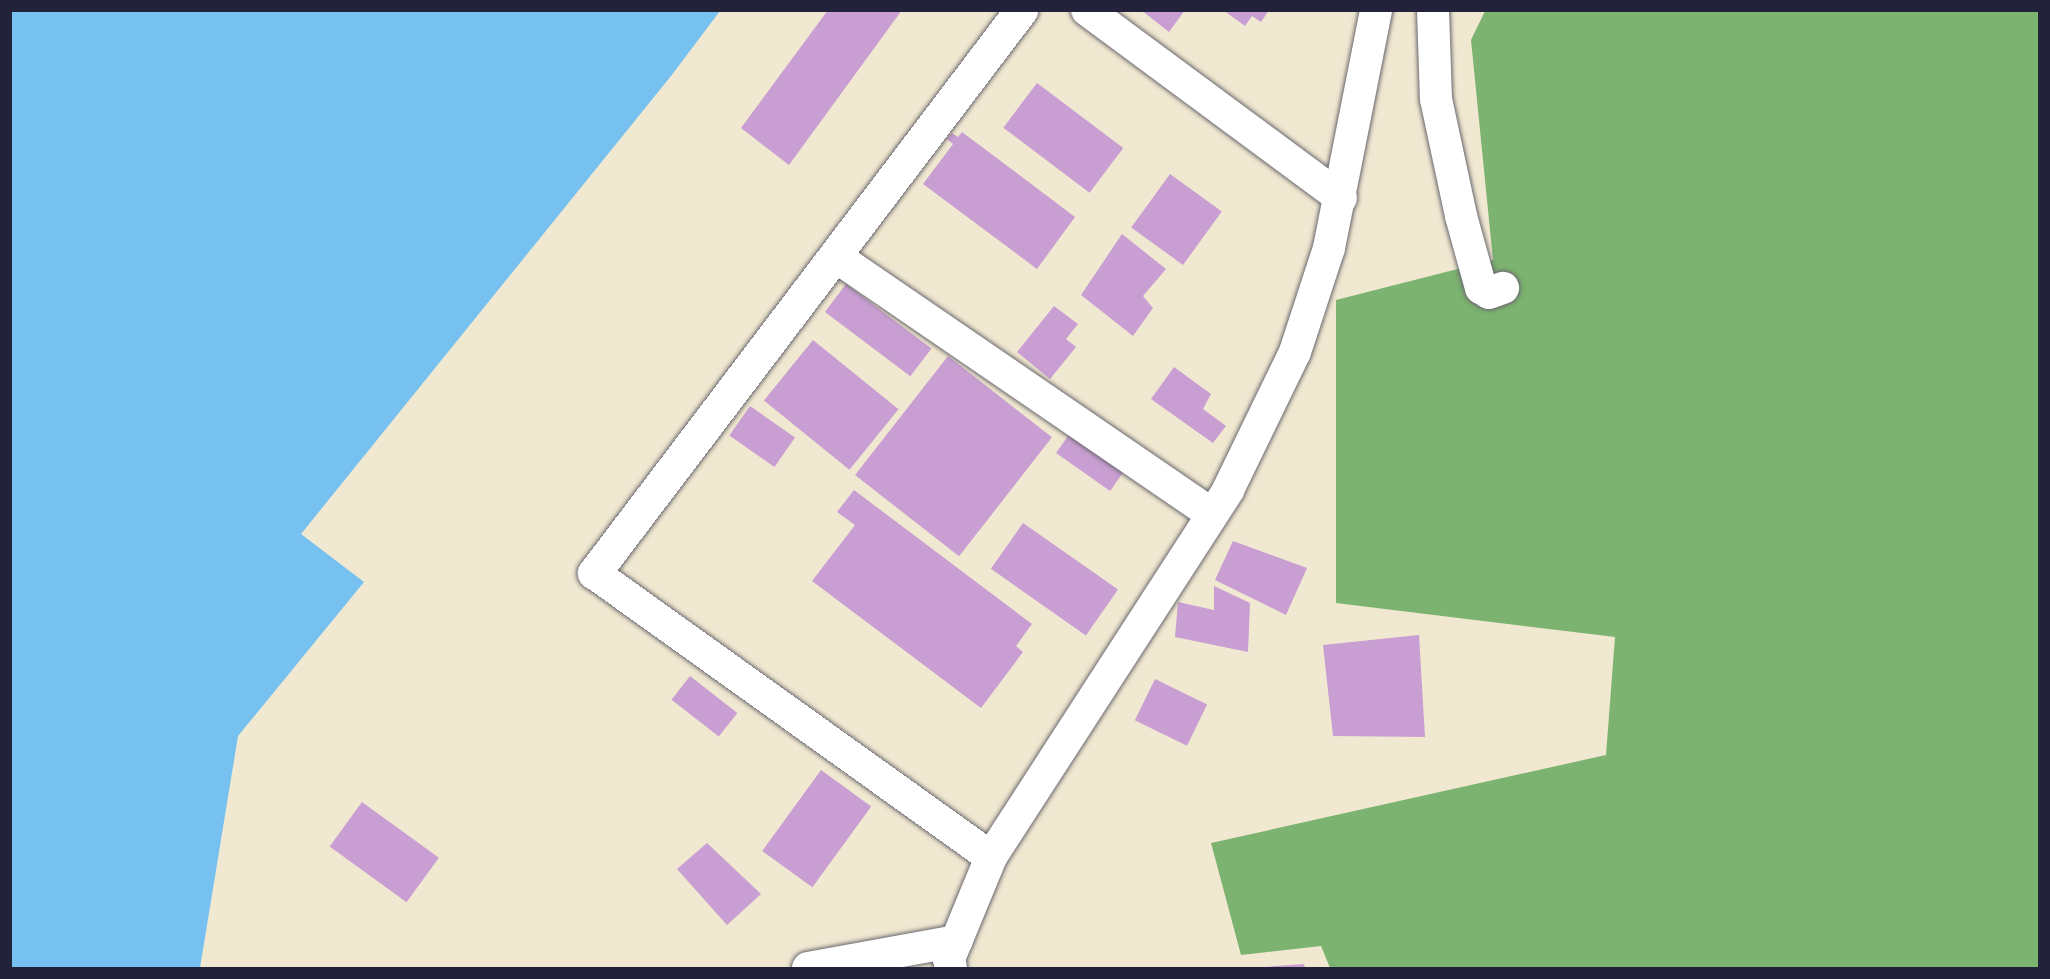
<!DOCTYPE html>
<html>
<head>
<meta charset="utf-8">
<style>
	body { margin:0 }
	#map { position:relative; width:2050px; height:979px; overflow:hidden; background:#f0e8d0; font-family:"IM FELL English",serif }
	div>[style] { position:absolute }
	.forest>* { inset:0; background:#7cb370 }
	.water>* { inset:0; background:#76c1ef }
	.building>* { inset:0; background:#c99ed2; transform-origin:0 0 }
	.roads { filter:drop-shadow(0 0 2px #6a676f) drop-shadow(0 0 2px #6a676f) }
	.minor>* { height:32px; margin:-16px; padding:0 16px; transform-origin:16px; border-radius:16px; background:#fff }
	.tertiary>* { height:33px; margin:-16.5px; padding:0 16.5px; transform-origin:16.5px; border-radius:16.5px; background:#fff }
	span { translate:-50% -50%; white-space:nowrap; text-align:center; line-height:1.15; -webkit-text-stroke:6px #f7f3e8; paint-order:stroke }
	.frame { position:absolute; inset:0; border:12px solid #22223b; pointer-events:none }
</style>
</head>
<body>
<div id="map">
	<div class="forest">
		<i style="clip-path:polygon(1485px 11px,2039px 11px,2039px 968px,1330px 968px,1321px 946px,1241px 955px,1211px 843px,1606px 755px,1615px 637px,1336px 603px,1336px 300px,1493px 260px,1471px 40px)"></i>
	</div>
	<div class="water">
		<i style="clip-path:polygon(10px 11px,720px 11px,671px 76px,301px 534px,364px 582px,238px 736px,200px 968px,11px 968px)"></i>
	</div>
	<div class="building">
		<i style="clip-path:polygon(828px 10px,902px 10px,789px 165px,741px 128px)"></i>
		<i style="clip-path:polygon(1141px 10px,1185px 10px,1169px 32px)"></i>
		<i style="clip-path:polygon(1223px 10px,1269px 10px,1261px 22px,1252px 16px,1245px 26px)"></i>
		<i style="left:1037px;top:83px;width:108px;height:56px;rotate:37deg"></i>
		<i style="clip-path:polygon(962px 132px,1075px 217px,1037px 269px,923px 184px,953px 144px,947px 139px,952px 133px,958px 137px)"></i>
		<i style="left:1170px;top:174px;width:64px;height:66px;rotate:36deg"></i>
		<i style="clip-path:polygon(1122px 234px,1166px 269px,1143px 296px,1153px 308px,1133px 336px,1081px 295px)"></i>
		<i style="left:846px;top:284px;width:107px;height:35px;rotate:37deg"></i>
		<i style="clip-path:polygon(1054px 306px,1078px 324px,1066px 339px,1076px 347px,1050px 379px,1017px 352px)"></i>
		<i style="left:813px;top:340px;width:110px;height:78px;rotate:39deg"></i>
		<i style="left:948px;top:356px;width:132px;height:151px;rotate:38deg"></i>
		<i style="clip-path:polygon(1174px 367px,1211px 394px,1203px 409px,1226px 426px,1213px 443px,1151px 399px)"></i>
		<i style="left:750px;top:406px;width:55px;height:36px;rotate:35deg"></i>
		<i style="left:1075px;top:426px;width:66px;height:33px;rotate:35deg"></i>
		<i style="clip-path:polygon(854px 490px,1032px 624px,1016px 646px,1023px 652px,981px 708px,812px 581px,855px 525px,837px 512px)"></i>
		<i style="left:1023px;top:523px;width:116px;height:56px;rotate:35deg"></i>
		<i style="clip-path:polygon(1233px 541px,1307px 568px,1286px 615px,1215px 580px)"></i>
		<i style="clip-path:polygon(1214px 586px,1250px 603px,1248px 652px,1175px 637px,1178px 602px,1214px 610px)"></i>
		<i style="clip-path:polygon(1419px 635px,1425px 737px,1333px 736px,1323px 645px)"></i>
		<i style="left:690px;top:676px;width:60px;height:30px;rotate:38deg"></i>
		<i style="left:1155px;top:679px;width:58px;height:46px;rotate:26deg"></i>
		<i style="left:821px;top:770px;width:62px;height:100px;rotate:36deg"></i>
		<i style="left:362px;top:802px;width:95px;height:55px;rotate:36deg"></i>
		<i style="clip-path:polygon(707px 843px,761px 894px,727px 925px,677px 869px)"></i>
		<i style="clip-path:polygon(1304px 964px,1305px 968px,1266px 968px,1265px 967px)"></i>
	</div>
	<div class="roads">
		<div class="minor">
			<i style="left:1087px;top:10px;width:316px;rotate:36.5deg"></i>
			<i style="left:1433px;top:10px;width:89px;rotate:88.1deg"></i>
			<i style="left:1436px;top:99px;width:120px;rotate:77.9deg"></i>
			<i style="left:1461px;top:216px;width:75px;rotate:74.5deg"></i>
			<i style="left:1481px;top:288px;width:9px;rotate:32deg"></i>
			<i style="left:1489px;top:293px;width:15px;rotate:-20deg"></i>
			<i style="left:835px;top:256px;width:457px;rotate:34.4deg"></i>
			<i style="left:594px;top:573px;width:488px;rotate:35.6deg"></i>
			<i style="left:808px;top:968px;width:151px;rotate:-10.3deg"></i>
			<i style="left:951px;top:968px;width:9px;rotate:-103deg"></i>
			<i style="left:949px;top:959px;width:110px;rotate:-67.6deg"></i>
			<i style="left:991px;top:857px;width:437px;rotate:-57.1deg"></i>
			<i style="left:1228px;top:490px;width:153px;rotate:-64.1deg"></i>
			<i style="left:1295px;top:352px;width:109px;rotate:-71.9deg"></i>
			<i style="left:1329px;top:248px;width:243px;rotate:-78.8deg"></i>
		</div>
		<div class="tertiary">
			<i style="left:594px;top:573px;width:707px;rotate:-52.82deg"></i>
		</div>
	</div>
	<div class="frame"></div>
</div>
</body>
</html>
